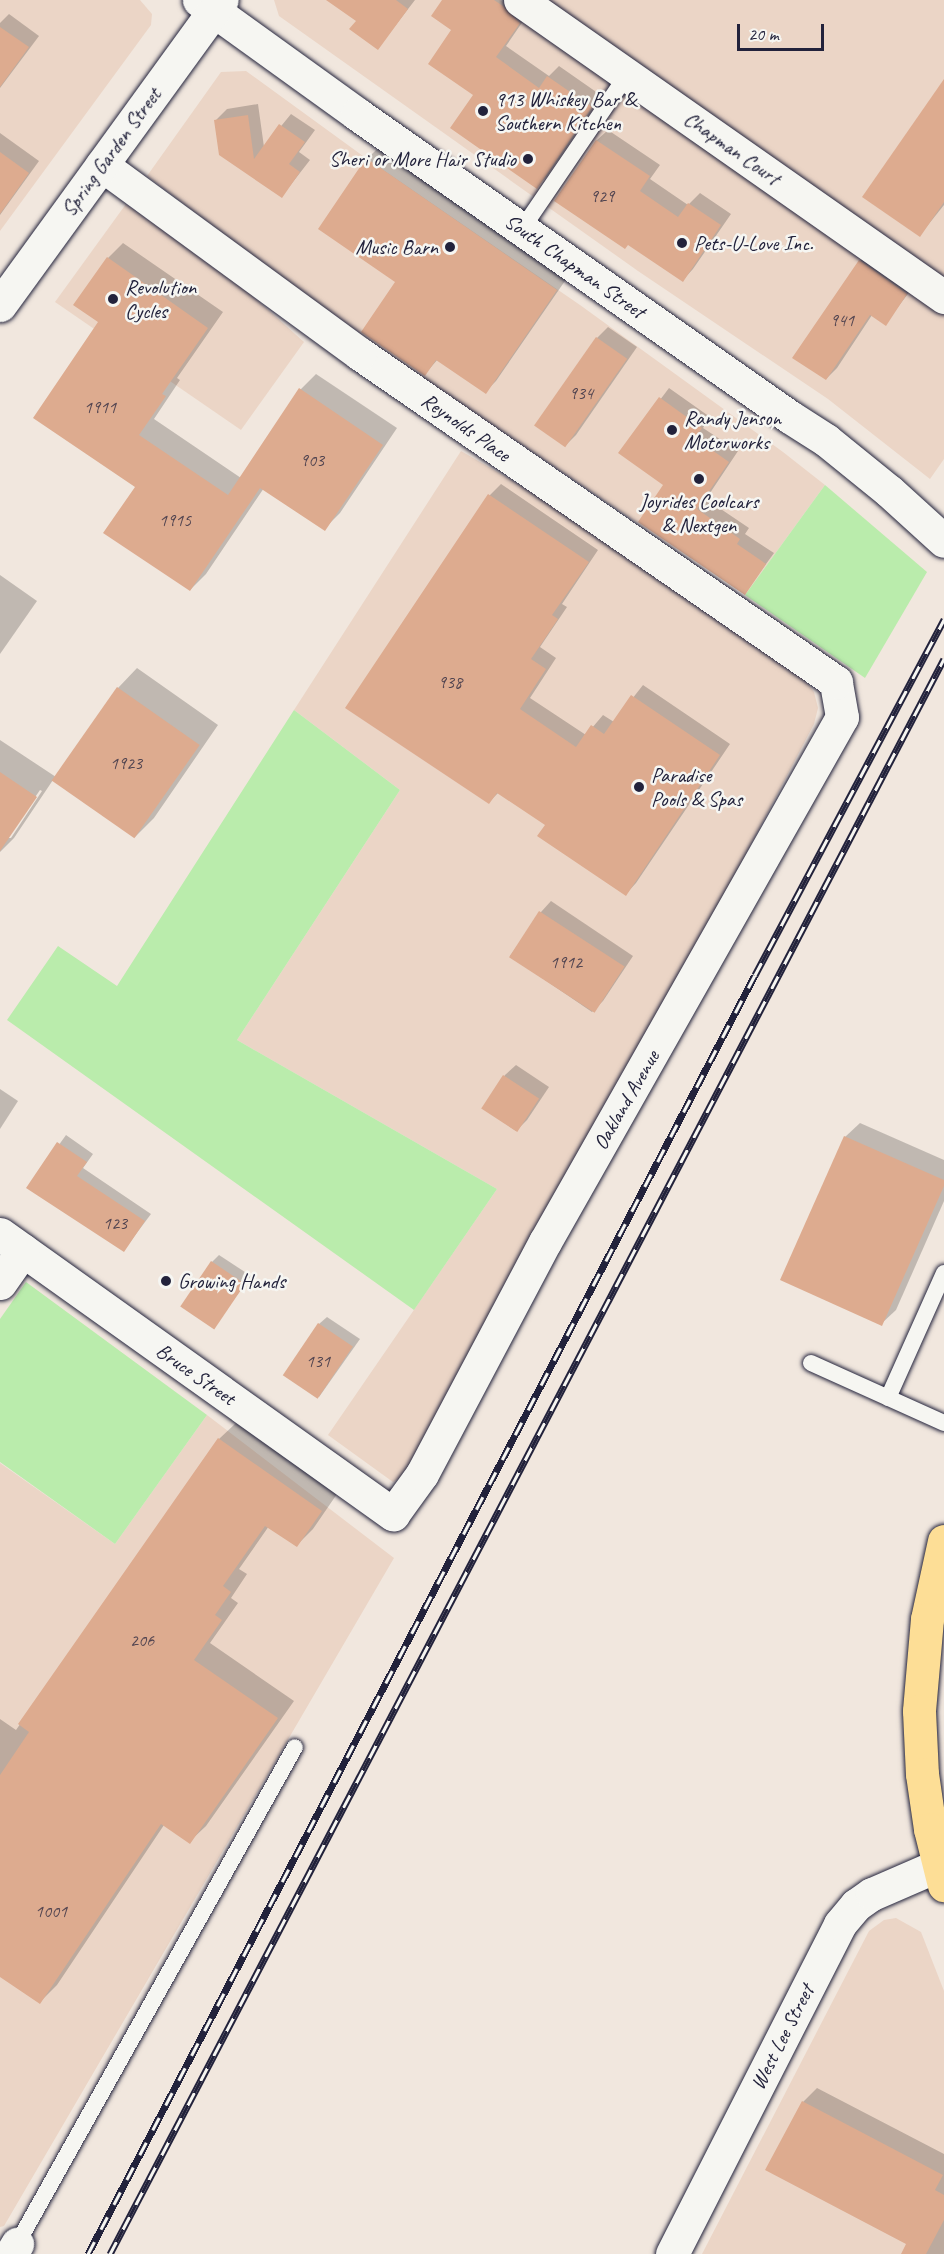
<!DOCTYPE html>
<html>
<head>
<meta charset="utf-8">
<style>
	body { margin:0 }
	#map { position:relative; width:944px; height:2254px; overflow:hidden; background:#f1e7de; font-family:Caveat,sans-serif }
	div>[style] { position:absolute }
	.built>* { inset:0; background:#ebd5c6 }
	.green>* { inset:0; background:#baecac }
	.shadow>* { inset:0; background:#0003 }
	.building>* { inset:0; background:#ddab8f; transform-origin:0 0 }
	.roads { filter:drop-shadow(0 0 2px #22223b) drop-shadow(0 0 2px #22223b) }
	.service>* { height:16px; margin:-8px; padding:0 8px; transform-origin:8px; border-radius:8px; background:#f6f6f2 }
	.minor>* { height:33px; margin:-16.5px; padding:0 16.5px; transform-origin:16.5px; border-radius:16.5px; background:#f6f6f2 }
	.tertiary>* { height:33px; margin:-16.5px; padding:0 16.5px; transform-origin:16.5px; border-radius:16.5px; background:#f6f6f2 }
	.secondary>* { height:33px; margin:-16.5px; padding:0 16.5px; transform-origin:16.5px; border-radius:16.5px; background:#f6f6f2 }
	.primary>* { height:33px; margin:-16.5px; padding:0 16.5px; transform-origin:16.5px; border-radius:16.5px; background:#fdde96 }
	.rail>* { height:7px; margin-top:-3.5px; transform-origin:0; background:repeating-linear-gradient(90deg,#f6f6f2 0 14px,#22223b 0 28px); box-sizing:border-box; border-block:2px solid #22223b }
	.dots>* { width:16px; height:16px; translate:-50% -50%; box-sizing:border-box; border:3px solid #f6f6f2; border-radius:50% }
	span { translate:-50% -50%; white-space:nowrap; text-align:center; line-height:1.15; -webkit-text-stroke:5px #f6f6f2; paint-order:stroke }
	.number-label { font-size:18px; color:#514450 }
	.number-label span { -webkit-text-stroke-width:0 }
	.poi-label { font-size:21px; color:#22223b }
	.left { translate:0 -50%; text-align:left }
	.right { translate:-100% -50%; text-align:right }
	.street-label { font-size:21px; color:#22223b }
	.scale { position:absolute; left:737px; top:24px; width:87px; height:27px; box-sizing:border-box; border:3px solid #22223b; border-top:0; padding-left:8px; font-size:18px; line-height:21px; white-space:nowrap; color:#22223b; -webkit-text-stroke:4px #f6f6f2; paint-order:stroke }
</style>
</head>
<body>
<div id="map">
	<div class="built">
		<i style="clip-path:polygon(0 0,140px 0,152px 14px,151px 25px,0 231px)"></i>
		<i style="clip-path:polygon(274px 0,500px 0,944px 314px,944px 459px,930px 479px,828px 399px,638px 271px,279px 16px)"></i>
		<i style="clip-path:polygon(544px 0,944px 0,944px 283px)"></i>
		<i style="clip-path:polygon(246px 71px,363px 156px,580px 305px,783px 452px,825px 485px,745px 595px,345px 326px,147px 176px,221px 72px)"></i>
		<i style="clip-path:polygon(126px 204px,246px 290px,304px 342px,241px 430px,55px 302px)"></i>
		<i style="clip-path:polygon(461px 451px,544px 499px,798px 671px,814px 692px,818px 708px,814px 724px,689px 963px,411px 1472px,393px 1482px,328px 1435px,497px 1189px,237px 1040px,400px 790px,294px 710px)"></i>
		<i style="clip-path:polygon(207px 1415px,394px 1558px,4px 2226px,0 2227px,0 1463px,115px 1544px)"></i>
		<i style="clip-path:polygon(896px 1918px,921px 1932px,944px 1991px,944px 2254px,702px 2254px,869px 1931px,884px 1920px)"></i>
	</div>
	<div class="green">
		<i style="clip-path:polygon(825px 485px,927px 572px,865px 678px,745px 595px)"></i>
		<i style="clip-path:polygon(294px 710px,400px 790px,237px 1040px,497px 1189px,414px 1310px,7px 1020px,58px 946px,117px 986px)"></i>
		<i style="clip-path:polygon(26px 1282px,207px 1415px,115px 1544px,0 1462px,0 1319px)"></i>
	</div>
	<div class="shadow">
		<i style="clip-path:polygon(329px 0,415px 0,378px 48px,358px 20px)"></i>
		<i style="clip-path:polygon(444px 0,518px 0,530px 11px,506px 46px,549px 76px,559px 66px,602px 96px,547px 176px,537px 187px,475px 95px)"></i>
		<i style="clip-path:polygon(9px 14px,39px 36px,0 88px,0 23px)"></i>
		<i style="clip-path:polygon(944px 83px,944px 205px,920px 235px)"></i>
		<i style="clip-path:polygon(258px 104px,264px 147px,291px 114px,315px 130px,299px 152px,310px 160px,282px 196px,216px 120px,227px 109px)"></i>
		<i style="clip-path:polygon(608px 130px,660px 165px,650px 179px,688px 205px,700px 193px,731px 214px,693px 269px,683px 280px,628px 244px,556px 201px,597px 140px)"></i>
		<i style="clip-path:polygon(0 133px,39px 161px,0 215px)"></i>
		<i style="clip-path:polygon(378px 148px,567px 278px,496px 381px,485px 392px,438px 359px,425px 374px,397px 281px,367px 159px)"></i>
		<i style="clip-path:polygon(123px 243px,223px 312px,177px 378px,180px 380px,154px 419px,241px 478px,301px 389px,316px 374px,397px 428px,340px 513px,324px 529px,264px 488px,206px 574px,190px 590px,137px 486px,100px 322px,108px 258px)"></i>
		<i style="clip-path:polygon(871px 250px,917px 282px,885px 324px,872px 315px,837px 368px,826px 379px,860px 261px)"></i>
		<i style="clip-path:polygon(608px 327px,637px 347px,576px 435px,565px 446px,597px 338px)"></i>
		<i style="clip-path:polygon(669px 388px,710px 417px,703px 428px,738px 451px,706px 499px,749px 528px,745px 534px,774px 553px,745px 593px,665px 485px,620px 453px)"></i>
		<i style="clip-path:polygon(501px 484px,598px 550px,562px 604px,567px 607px,540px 647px,556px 658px,530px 698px,586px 735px,603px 715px,614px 722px,643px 685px,730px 744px,636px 883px,626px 894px,547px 825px,499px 792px,489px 802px,347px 707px,490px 495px)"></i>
		<i style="clip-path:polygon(0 575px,37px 601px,0 654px)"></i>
		<i style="clip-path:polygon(evenodd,137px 668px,218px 725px,154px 818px,135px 837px,53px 780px,14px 838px,0 852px,0 740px,56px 777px,118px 688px,137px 668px,40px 790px,42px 791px,11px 838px,7px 838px,40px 790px)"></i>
		<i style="clip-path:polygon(551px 901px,633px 956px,603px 1001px,592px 1012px,510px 956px,541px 912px)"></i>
		<i style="clip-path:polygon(516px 1065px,549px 1087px,527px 1120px,516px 1131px,483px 1108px,505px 1075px)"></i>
		<i style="clip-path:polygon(0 1089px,18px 1101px,0 1129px)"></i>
		<i style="clip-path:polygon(860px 1123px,944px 1160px,944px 1201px,896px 1310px,881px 1324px,845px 1137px)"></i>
		<i style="clip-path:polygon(66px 1135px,93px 1154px,83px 1168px,151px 1214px,124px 1250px,28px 1188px)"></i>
		<i style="clip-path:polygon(219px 1255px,251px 1276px,213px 1328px,212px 1262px)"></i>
		<i style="clip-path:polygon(327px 1317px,360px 1339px,319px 1397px,319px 1324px)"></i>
		<i style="clip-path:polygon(236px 1423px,337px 1494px,313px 1529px,296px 1546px,269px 1526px,239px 1569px,247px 1574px,231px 1598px,238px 1603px,210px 1643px,294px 1701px,206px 1826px,189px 1842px,164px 1825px,57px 1985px,40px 2002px,0 1975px,0 1719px,16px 1730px,219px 1439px)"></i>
		<i style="clip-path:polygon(817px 2088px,944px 2154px,944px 2254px,903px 2254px,908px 2243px,803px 2102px)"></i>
	</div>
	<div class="building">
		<i style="clip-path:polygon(326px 0,396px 0,408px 9px,378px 50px,349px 29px,356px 21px)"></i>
		<i style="clip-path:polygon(442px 0,494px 0,503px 6px,520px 23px,496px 57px,539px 88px,547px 76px,592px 107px,537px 189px,450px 128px,473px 95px,428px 64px,451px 30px,431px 16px)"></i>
		<i style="clip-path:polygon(0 27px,29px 47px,0 87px)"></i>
		<i style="clip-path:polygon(944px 79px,944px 202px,920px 237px,862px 197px)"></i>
		<i style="clip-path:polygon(248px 115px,254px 159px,279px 124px,305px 142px,289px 164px,300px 172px,282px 198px,219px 155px,214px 120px)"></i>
		<i style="clip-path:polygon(596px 140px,650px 176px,640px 191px,678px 217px,688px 203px,721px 225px,683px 282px,628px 245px,625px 249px,554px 201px)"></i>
		<i style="clip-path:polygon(0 152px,29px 173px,0 214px)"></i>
		<i style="clip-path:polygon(366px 158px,557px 290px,486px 394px,436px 360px,425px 376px,361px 332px,395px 282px,318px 229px)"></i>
		<i style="clip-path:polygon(107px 257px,208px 328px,162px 394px,166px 396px,139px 435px,228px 495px,299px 388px,383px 445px,325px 531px,260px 488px,190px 591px,103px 533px,135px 487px,33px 418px,98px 322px,73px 305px)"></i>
		<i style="clip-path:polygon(859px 260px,907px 294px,886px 326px,870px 315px,826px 380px,792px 358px)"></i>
		<i style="left:596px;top:337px;width:38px;height:108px;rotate:35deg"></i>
		<i style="clip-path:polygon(659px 397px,702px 428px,695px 438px,729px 462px,697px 509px,740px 539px,737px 544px,766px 564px,745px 595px,638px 522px,663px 485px,618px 453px)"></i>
		<i style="clip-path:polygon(488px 494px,589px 562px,552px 615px,558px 619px,531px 659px,546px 669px,520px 709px,576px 747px,591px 725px,604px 734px,631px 695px,720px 755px,626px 896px,537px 836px,545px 825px,497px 793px,489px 804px,345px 708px)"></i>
		<i style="left:117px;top:687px;width:101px;height:114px;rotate:35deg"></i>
		<i style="clip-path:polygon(0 772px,37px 797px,0 851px)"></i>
		<i style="left:539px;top:911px;width:102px;height:55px;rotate:33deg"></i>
		<i style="left:503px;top:1075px;width:43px;height:40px;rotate:33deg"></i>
		<i style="clip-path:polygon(844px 1136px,944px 1180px,944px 1186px,882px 1326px,780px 1280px)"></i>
		<i style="clip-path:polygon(57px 1142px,87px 1162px,77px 1176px,145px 1221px,124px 1252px,26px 1188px)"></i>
		<i style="left:211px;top:1261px;width:41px;height:55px;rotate:34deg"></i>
		<i style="left:318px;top:1323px;width:42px;height:63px;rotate:34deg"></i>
		<i style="clip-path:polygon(218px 1438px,322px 1511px,297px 1547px,265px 1526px,223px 1586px,231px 1592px,215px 1615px,222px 1620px,194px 1660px,278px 1718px,190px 1844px,161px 1824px,40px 2004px,0 1977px,0 1775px,29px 1732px,18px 1724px)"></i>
		<i style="clip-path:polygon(802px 2101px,943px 2175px,935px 2190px,944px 2195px,944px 2220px,926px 2254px,901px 2254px,906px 2244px,765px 2170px)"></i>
	</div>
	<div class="roads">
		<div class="service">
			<i style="left:522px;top:229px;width:186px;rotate:-55.7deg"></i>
			<i style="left:811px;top:1363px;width:146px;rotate:24.3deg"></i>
			<i style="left:888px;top:1398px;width:137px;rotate:-65.9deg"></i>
			<i style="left:17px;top:2244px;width:569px;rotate:-60.78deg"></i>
		</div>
		<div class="minor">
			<i style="left:520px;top:0;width:518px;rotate:35.01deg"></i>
			<i style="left:0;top:1234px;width:483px;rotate:35.5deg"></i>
			<i style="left:393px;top:1514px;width:49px;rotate:-54.1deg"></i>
			<i style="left:422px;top:1474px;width:263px;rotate:-62.1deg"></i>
			<i style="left:545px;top:1242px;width:603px;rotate:-60.5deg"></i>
			<i style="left:842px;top:717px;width:36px;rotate:-100deg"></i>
			<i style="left:836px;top:682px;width:578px;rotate:-145.43deg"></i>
			<i style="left:360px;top:354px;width:320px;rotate:-143.8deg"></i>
			<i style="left:0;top:1283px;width:40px;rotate:-55.1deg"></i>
			<i style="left:11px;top:2254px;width:12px;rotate:-59deg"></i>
			<i style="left:672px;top:2254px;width:370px;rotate:-63deg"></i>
			<i style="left:840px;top:1924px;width:25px;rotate:-50deg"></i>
			<i style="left:856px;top:1905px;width:19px;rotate:-35deg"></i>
			<i style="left:872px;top:1894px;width:73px;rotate:-23.4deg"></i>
		</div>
		<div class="tertiary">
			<i style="left:199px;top:0;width:195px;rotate:35.8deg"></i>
			<i style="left:357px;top:114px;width:528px;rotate:34.98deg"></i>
			<i style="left:790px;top:417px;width:43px;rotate:32.6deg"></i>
			<i style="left:826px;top:440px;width:81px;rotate:39deg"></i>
			<i style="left:889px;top:491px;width:74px;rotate:42.3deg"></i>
		</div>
		<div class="secondary">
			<i style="left:0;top:305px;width:377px;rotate:-54deg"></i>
		</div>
		<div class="primary">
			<i style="left:944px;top:1541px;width:80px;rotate:102.3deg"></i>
			<i style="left:927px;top:1619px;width:92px;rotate:95deg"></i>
			<i style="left:919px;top:1711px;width:63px;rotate:87.3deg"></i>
			<i style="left:922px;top:1774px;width:56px;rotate:81.7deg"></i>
			<i style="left:930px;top:1829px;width:58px;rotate:76deg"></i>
		</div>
	</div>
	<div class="rail">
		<i style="left:88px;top:2254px;width:1442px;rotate:-62.46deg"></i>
		<i style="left:755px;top:975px;width:403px;rotate:-62deg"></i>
		<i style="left:110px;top:2254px;width:1800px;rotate:-62.4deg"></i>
	</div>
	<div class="dots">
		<i style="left:483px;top:111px;background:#22223b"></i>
		<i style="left:528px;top:159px;background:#22223b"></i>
		<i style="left:682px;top:243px;background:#22223b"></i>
		<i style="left:450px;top:247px;background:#22223b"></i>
		<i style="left:113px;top:299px;background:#22223b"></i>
		<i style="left:672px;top:430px;background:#22223b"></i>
		<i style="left:699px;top:479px;background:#22223b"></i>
		<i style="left:639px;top:787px;background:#22223b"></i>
		<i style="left:166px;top:1281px;background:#22223b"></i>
	</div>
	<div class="number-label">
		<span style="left:602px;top:196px">929</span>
		<span style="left:842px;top:320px">941</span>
		<span style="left:581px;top:393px">934</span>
		<span style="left:100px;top:407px">1911</span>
		<span style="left:312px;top:460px">903</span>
		<span style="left:175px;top:520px">1915</span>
		<span style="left:450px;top:682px">938</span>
		<span style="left:126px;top:763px">1923</span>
		<span style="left:566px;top:962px">1912</span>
		<span style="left:115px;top:1223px">123</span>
		<span style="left:318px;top:1361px">131</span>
		<span style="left:142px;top:1640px">206</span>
		<span style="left:51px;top:1911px">1001</span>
	</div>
	<div class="poi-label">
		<span class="left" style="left:495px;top:111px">913 Whiskey Bar &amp;<br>Southern Kitchen</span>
		<span class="right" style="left:516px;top:159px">Sheri or More Hair Studio</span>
		<span class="left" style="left:694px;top:243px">Pets-U-Love Inc.</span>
		<span class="right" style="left:438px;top:247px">Music Barn</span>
		<span class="left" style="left:125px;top:299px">Revolution<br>Cycles</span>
		<span class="left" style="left:684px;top:430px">Randy Jenson<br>Motorworks</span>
		<span style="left:699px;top:513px">Joyrides Coolcars<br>&amp; Nextgen</span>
		<span class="left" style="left:651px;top:787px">Paradise<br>Pools &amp; Spas</span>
		<span class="left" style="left:178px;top:1281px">Growing Hands</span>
	</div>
	<div class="street-label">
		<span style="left:732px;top:148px;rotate:35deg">Chapman Court</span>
		<span style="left:111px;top:152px;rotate:-54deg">Spring Garden Street</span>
		<span style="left:575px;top:266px;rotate:35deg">South Chapman Street</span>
		<span style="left:466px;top:427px;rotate:35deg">Reynolds Place</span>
		<span style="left:626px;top:1100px;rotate:-60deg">Oakland Avenue</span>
		<span style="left:196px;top:1374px;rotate:35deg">Bruce Street</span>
		<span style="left:782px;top:2037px;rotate:-63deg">West Lee Street</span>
	</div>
	<div class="scale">20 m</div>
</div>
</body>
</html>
